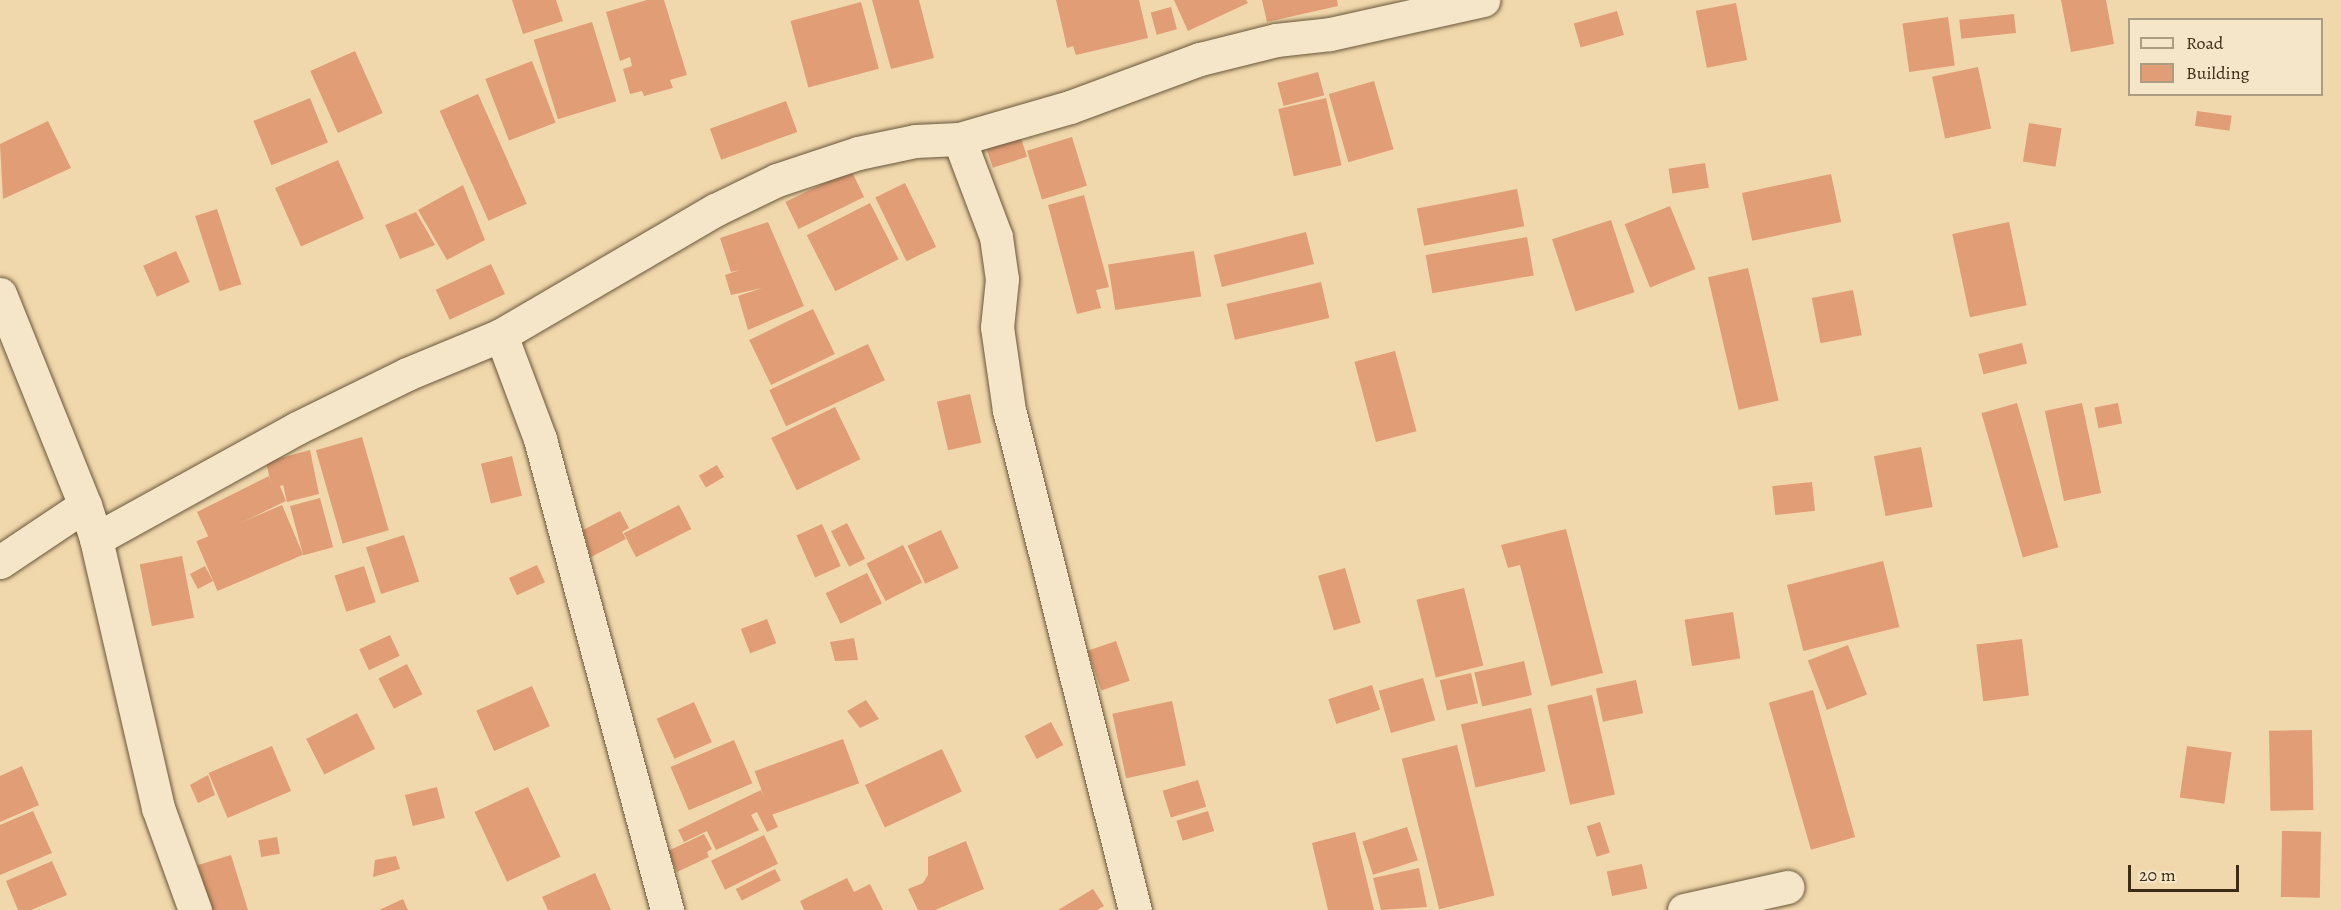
<!DOCTYPE html>
<html>
<head>
<meta charset="utf-8">
<style>
	body { margin:0 }
	#map { position:relative; width:2341px; height:910px; overflow:hidden; background:#f1d8ac; font-family:Alegreya,serif }
	div>[style] { position:absolute }
	.building>* { inset:0; background:#e09d76; transform-origin:0 0 }
	.roads { filter:drop-shadow(0 0 2px #69573b) drop-shadow(0 0 2px #69573b) }
	.street>* { height:33px; margin:-16.5px; padding:0 16.5px; transform-origin:16.5px; border-radius:16.5px; background:#f6e6c9 }
	span { translate:-50% -50%; white-space:nowrap; text-align:center; line-height:1.15; -webkit-text-stroke:4.5px #f6e6c9; paint-order:stroke }
	.legend { position:absolute; left:2128px; top:18px; width:195px; height:78px; box-sizing:border-box; background:#f6e6c9; border:2px solid #ac9c81; margin:0; padding:8px 10px; list-style:none; font-size:18px; color:#3c2c15 }
	.legend li { display:flex; align-items:center; gap:12px; height:30px }
	.legend b { width:30px; border:2px solid #ac9c81 }
	.scale { position:absolute; left:2128px; top:865px; width:111px; height:27px; box-sizing:border-box; border:3px solid #3c2c15; border-top:0; padding-left:8px; font-size:18px; line-height:21px; white-space:nowrap; color:#3c2c15; -webkit-text-stroke:4px #f6e6c9; paint-order:stroke }
</style>
</head>
<body>
<div id="map">
	<div class="building">
		<i style="clip-path:polygon(512px 0,556px 0,563px 21px,523px 34px)"></i>
		<i style="clip-path:polygon(647px 0,664px 0,687px 75px,670px 80px,673px 88px,644px 96px,642px 91px,630px 94px,623px 69px,632px 66px,630px 57px,620px 61px,606px 12px)"></i>
		<i style="clip-path:polygon(872px 0,919px 0,934px 58px,891px 69px)"></i>
		<i style="clip-path:polygon(1056px 0,1139px 0,1148px 38px,1076px 55px,1073px 46px,1067px 48px)"></i>
		<i style="clip-path:polygon(1174px 0,1246px 0,1248px 3px,1188px 31px)"></i>
		<i style="clip-path:polygon(1262px 0,1337px 0,1338px 6px,1267px 22px)"></i>
		<i style="clip-path:polygon(2061px 0,2106px 0,2114px 44px,2071px 52px)"></i>
		<i style="left:861px;top:2px;width:69px;height:73px;rotate:75deg"></i>
		<i style="left:1736px;top:3px;width:58px;height:41px;rotate:79deg"></i>
		<i style="left:1171px;top:7px;width:23px;height:21px;rotate:75deg"></i>
		<i style="left:1617px;top:11px;width:25px;height:45px;rotate:74deg"></i>
		<i style="left:2014px;top:14px;width:19px;height:55px;rotate:84deg"></i>
		<i style="left:1948px;top:17px;width:49px;height:46px;rotate:82deg"></i>
		<i style="left:592px;top:22px;width:83px;height:61px;rotate:73deg"></i>
		<i style="left:355px;top:51px;width:68px;height:49px;rotate:66deg"></i>
		<i style="left:532px;top:61px;width:66px;height:50px;rotate:69deg"></i>
		<i style="left:1978px;top:67px;width:63px;height:47px;rotate:78deg"></i>
		<i style="left:1318px;top:72px;width:24px;height:42px;rotate:75deg"></i>
		<i style="left:1374px;top:81px;width:71px;height:47px;rotate:74deg"></i>
		<i style="left:478px;top:94px;width:120px;height:42px;rotate:66deg"></i>
		<i style="left:310px;top:98px;width:48px;height:61px;rotate:68deg"></i>
		<i style="left:1326px;top:98px;width:69px;height:49px;rotate:77deg"></i>
		<i style="left:786px;top:101px;width:33px;height:81px;rotate:70deg"></i>
		<i style="left:2197px;top:111px;width:35px;height:15px;rotate:8deg"></i>
		<i style="clip-path:polygon(48px 121px,71px 168px,3px 199px,0 144px)"></i>
		<i style="left:2029px;top:123px;width:33px;height:39px;rotate:9deg"></i>
		<i style="left:1019px;top:132px;width:26px;height:36px;rotate:72deg"></i>
		<i style="left:1072px;top:137px;width:51px;height:47px;rotate:73deg"></i>
		<i style="left:338px;top:160px;width:64px;height:69px;rotate:66deg"></i>
		<i style="left:1705px;top:163px;width:25px;height:37px;rotate:81deg"></i>
		<i style="left:851px;top:170px;width:30px;height:73px;rotate:64deg"></i>
		<i style="left:1831px;top:174px;width:49px;height:91px;rotate:78deg"></i>
		<i style="left:905px;top:183px;width:71px;height:33px;rotate:64deg"></i>
		<i style="clip-path:polygon(463px 185px,485px 240px,447px 260px,418px 210px)"></i>
		<i style="left:1517px;top:189px;width:38px;height:102px;rotate:79deg"></i>
		<i style="clip-path:polygon(1084px 195px,1109px 287px,1096px 290px,1101px 308px,1077px 314px,1048px 205px)"></i>
		<i style="left:870px;top:203px;width:63px;height:71px;rotate:63deg"></i>
		<i style="left:1670px;top:206px;width:68px;height:49px;rotate:68deg"></i>
		<i style="left:217px;top:209px;width:79px;height:23px;rotate:72deg"></i>
		<i style="clip-path:polygon(416px 212px,435px 245px,400px 259px,385px 225px)"></i>
		<i style="left:1611px;top:220px;width:76px;height:62px;rotate:72deg"></i>
		<i style="clip-path:polygon(768px 222px,804px 306px,748px 330px,738px 296px,762px 288px,731px 295px,725px 275px,740px 270px,731px 272px,720px 238px)"></i>
		<i style="left:2009px;top:222px;width:85px;height:58px;rotate:78deg"></i>
		<i style="left:1306px;top:232px;width:33px;height:95px;rotate:76deg"></i>
		<i style="left:1527px;top:237px;width:39px;height:103px;rotate:80deg"></i>
		<i style="left:176px;top:251px;width:34px;height:36px;rotate:66deg"></i>
		<i style="left:1194px;top:251px;width:46px;height:87px;rotate:81deg"></i>
		<i style="left:491px;top:264px;width:33px;height:61px;rotate:65deg"></i>
		<i style="left:1748px;top:268px;width:136px;height:41px;rotate:77deg"></i>
		<i style="left:1321px;top:282px;width:37px;height:97px;rotate:77deg"></i>
		<i style="left:1853px;top:290px;width:46px;height:42px;rotate:79deg"></i>
		<i style="left:813px;top:309px;width:50px;height:71px;rotate:64deg"></i>
		<i style="left:2022px;top:343px;width:21px;height:45px;rotate:76deg"></i>
		<i style="left:868px;top:344px;width:40px;height:109px;rotate:65deg"></i>
		<i style="left:1395px;top:351px;width:83px;height:42px;rotate:75deg"></i>
		<i style="left:970px;top:394px;width:50px;height:34px;rotate:77deg"></i>
		<i style="left:2017px;top:403px;width:150px;height:37px;rotate:74deg"></i>
		<i style="left:2082px;top:403px;width:92px;height:38px;rotate:78deg"></i>
		<i style="left:2118px;top:403px;width:21px;height:24px;rotate:79deg"></i>
		<i style="left:835px;top:407px;width:58px;height:71px;rotate:64deg"></i>
		<i style="left:362px;top:437px;width:97px;height:48px;rotate:74deg"></i>
		<i style="left:1921px;top:447px;width:61px;height:48px;rotate:79deg"></i>
		<i style="clip-path:polygon(310px 450px,319px 494px,287px 502px,283px 485px,280px 486px,286px 501px,209px 538px,197px 512px,269px 476px,272px 488px,266px 462px)"></i>
		<i style="left:512px;top:456px;width:41px;height:32px;rotate:76deg"></i>
		<i style="left:717px;top:465px;width:14px;height:21px;rotate:60deg"></i>
		<i style="left:1812px;top:482px;width:29px;height:40px;rotate:84deg"></i>
		<i style="left:320px;top:498px;width:51px;height:31px;rotate:75deg"></i>
		<i style="left:282px;top:505px;width:54px;height:93px;rotate:67deg"></i>
		<i style="left:679px;top:505px;width:27px;height:62px;rotate:63deg"></i>
		<i style="clip-path:polygon(620px 511px,629px 528px,622px 532px,626px 539px,591px 557px,583px 530px)"></i>
		<i style="left:847px;top:523px;width:40px;height:18px;rotate:63deg"></i>
		<i style="left:822px;top:524px;width:46px;height:28px;rotate:66deg"></i>
		<i style="clip-path:polygon(1566px 529px,1603px 673px,1551px 686px,1520px 565px,1508px 568px,1501px 545px)"></i>
		<i style="left:941px;top:530px;width:42px;height:37px;rotate:65deg"></i>
		<i style="left:404px;top:535px;width:49px;height:40px;rotate:72deg"></i>
		<i style="left:903px;top:545px;width:42px;height:41px;rotate:63deg"></i>
		<i style="left:182px;top:556px;width:63px;height:43px;rotate:79deg"></i>
		<i style="left:1883px;top:561px;width:68px;height:99px;rotate:76deg"></i>
		<i style="left:537px;top:565px;width:19px;height:31px;rotate:65deg"></i>
		<i style="left:205px;top:566px;width:17px;height:17px;rotate:62deg"></i>
		<i style="left:364px;top:566px;width:38px;height:31px;rotate:72deg"></i>
		<i style="left:1345px;top:568px;width:57px;height:28px;rotate:74deg"></i>
		<i style="left:867px;top:573px;width:34px;height:46px;rotate:64deg"></i>
		<i style="left:1464px;top:588px;width:80px;height:49px;rotate:76deg"></i>
		<i style="left:1733px;top:612px;width:47px;height:49px;rotate:81deg"></i>
		<i style="left:767px;top:619px;width:26px;height:28px;rotate:69deg"></i>
		<i style="left:390px;top:635px;width:23px;height:34px;rotate:65deg"></i>
		<i style="clip-path:polygon(854px 638px,858px 660px,835px 661px,830px 642px)"></i>
		<i style="left:2022px;top:639px;width:57px;height:46px;rotate:83deg"></i>
		<i style="left:1116px;top:641px;width:42px;height:30px;rotate:71deg"></i>
		<i style="left:1848px;top:645px;width:53px;height:43px;rotate:69deg"></i>
		<i style="left:1524px;top:661px;width:35px;height:51px;rotate:77deg"></i>
		<i style="left:407px;top:664px;width:34px;height:32px;rotate:63deg"></i>
		<i style="left:1471px;top:673px;width:31px;height:32px;rotate:77deg"></i>
		<i style="left:1423px;top:678px;width:44px;height:46px;rotate:74deg"></i>
		<i style="left:1636px;top:680px;width:34px;height:41px;rotate:78deg"></i>
		<i style="left:1372px;top:685px;width:26px;height:46px;rotate:72deg"></i>
		<i style="left:532px;top:686px;width:44px;height:61px;rotate:66deg"></i>
		<i style="left:1813px;top:690px;width:153px;height:46px;rotate:74deg"></i>
		<i style="left:1592px;top:695px;width:102px;height:46px;rotate:77deg"></i>
		<i style="clip-path:polygon(866px 700px,879px 719px,860px 728px,847px 711px)"></i>
		<i style="left:1172px;top:701px;width:66px;height:61px;rotate:78deg"></i>
		<i style="left:694px;top:702px;width:44px;height:41px;rotate:66deg"></i>
		<i style="left:1531px;top:708px;width:65px;height:72px;rotate:77deg"></i>
		<i style="left:357px;top:713px;width:40px;height:57px;rotate:63deg"></i>
		<i style="left:1051px;top:722px;width:26px;height:30px;rotate:62deg"></i>
		<i style="left:2312px;top:730px;width:80px;height:43px;rotate:89deg"></i>
		<i style="left:843px;top:739px;width:47px;height:94px;rotate:70deg"></i>
		<i style="left:734px;top:740px;width:47px;height:69px;rotate:67deg"></i>
		<i style="left:1457px;top:745px;width:155px;height:57px;rotate:76deg"></i>
		<i style="left:272px;top:746px;width:49px;height:69px;rotate:67deg"></i>
		<i style="left:2187px;top:746px;width:45px;height:52px;rotate:8deg"></i>
		<i style="left:942px;top:749px;width:47px;height:85px;rotate:65deg"></i>
		<i style="clip-path:polygon(22px 766px,39px 805px,0 822px,0 776px)"></i>
		<i style="clip-path:polygon(208px 775px,215px 795px,198px 803px,190px 785px)"></i>
		<i style="left:1198px;top:780px;width:28px;height:37px;rotate:73deg"></i>
		<i style="left:437px;top:787px;width:32px;height:33px;rotate:76deg"></i>
		<i style="left:528px;top:787px;width:77px;height:59px;rotate:65deg"></i>
		<i style="clip-path:polygon(761px 790px,778px 827px,767px 832px,757px 812px,751px 815px,759px 830px,716px 850px,707px 831px,684px 842px,678px 830px)"></i>
		<i style="clip-path:polygon(33px 811px,52px 853px,0 875px,0 825px)"></i>
		<i style="left:1208px;top:811px;width:21px;height:33px;rotate:73deg"></i>
		<i style="left:1600px;top:822px;width:32px;height:14px;rotate:72deg"></i>
		<i style="left:1407px;top:827px;width:35px;height:47px;rotate:72deg"></i>
		<i style="left:2282px;top:831px;width:39px;height:66px;rotate:1deg"></i>
		<i style="clip-path:polygon(1355px 832px,1374px 910px,1328px 910px,1312px 843px)"></i>
		<i style="clip-path:polygon(704px 834px,712px 849px,707px 852px,709px 857px,677px 872px,668px 851px)"></i>
		<i style="left:764px;top:835px;width:32px;height:59px;rotate:64deg"></i>
		<i style="left:277px;top:837px;width:17px;height:19px;rotate:80deg"></i>
		<i style="clip-path:polygon(966px 841px,984px 889px,935px 910px,918px 910px,908px 889px,923px 883px,928px 875px,928px 857px)"></i>
		<i style="clip-path:polygon(231px 855px,248px 910px,212px 910px,198px 865px)"></i>
		<i style="clip-path:polygon(396px 856px,400px 869px,373px 877px,375px 860px)"></i>
		<i style="clip-path:polygon(52px 861px,67px 895px,31px 910px,18px 910px,6px 881px)"></i>
		<i style="left:1642px;top:864px;width:25px;height:36px;rotate:78deg"></i>
		<i style="clip-path:polygon(1419px 868px,1427px 907px,1381px 910px,1373px 878px)"></i>
		<i style="left:775px;top:869px;width:13px;height:44px;rotate:63deg"></i>
		<i style="clip-path:polygon(595px 873px,611px 910px,548px 910px,542px 897px)"></i>
		<i style="clip-path:polygon(847px 878px,854px 892px,870px 884px,883px 910px,804px 910px,800px 901px)"></i>
		<i style="clip-path:polygon(1093px 889px,1104px 906px,1097px 910px,1058px 910px)"></i>
		<i style="clip-path:polygon(403px 899px,408px 910px,379px 910px)"></i>
	</div>
	<div class="roads">
		<div class="street">
			<i style="left:959px;top:139px;width:105px;rotate:69.3deg"></i>
			<i style="left:996px;top:237px;width:42px;rotate:81.9deg"></i>
			<i style="left:1002px;top:279px;width:48px;rotate:95.9deg"></i>
			<i style="left:997px;top:327px;width:84px;rotate:81.8deg"></i>
			<i style="left:1009px;top:410px;width:516px;rotate:75.86deg"></i>
			<i style="left:0;top:294px;width:227px;rotate:68.1deg"></i>
			<i style="left:501px;top:335px;width:111px;rotate:69.4deg"></i>
			<i style="left:540px;top:439px;width:488px;rotate:74.9deg"></i>
			<i style="left:96px;top:539px;width:230px;rotate:-28.9deg"></i>
			<i style="left:297px;top:428px;width:123px;rotate:-26.1deg"></i>
			<i style="left:407px;top:374px;width:102px;rotate:-22.5deg"></i>
			<i style="left:501px;top:335px;width:248px;rotate:-30.3deg"></i>
			<i style="left:715px;top:210px;width:69px;rotate:-25.8deg"></i>
			<i style="left:777px;top:180px;width:85px;rotate:-18.4deg"></i>
			<i style="left:858px;top:153px;width:58px;rotate:-11.9deg"></i>
			<i style="left:915px;top:141px;width:44px;rotate:-2.6deg"></i>
			<i style="left:959px;top:139px;width:116px;rotate:-16.1deg"></i>
			<i style="left:1070px;top:107px;width:139px;rotate:-20.3deg"></i>
			<i style="left:1200px;top:59px;width:78px;rotate:-14deg"></i>
			<i style="left:1276px;top:40px;width:54px;rotate:-6.3deg"></i>
			<i style="left:1330px;top:34px;width:157px;rotate:-12.5deg"></i>
			<i style="left:0;top:562px;width:102px;rotate:-33.8deg"></i>
			<i style="left:85px;top:505px;width:36px;rotate:72deg"></i>
			<i style="left:96px;top:539px;width:276px;rotate:77deg"></i>
			<i style="left:158px;top:808px;width:109px;rotate:70.1deg"></i>
			<i style="left:1684px;top:910px;width:106px;rotate:-12.6deg"></i>
		</div>
	</div>
	<ul class="legend">
	<li><b style="height:8px;background:#f6e6c9"></b>Road</li>
	<li><b style="height:16px;background:#e09d76"></b>Building</li>
	</ul>
	<div class="scale">20 m</div>
</div>
</body>
</html>
